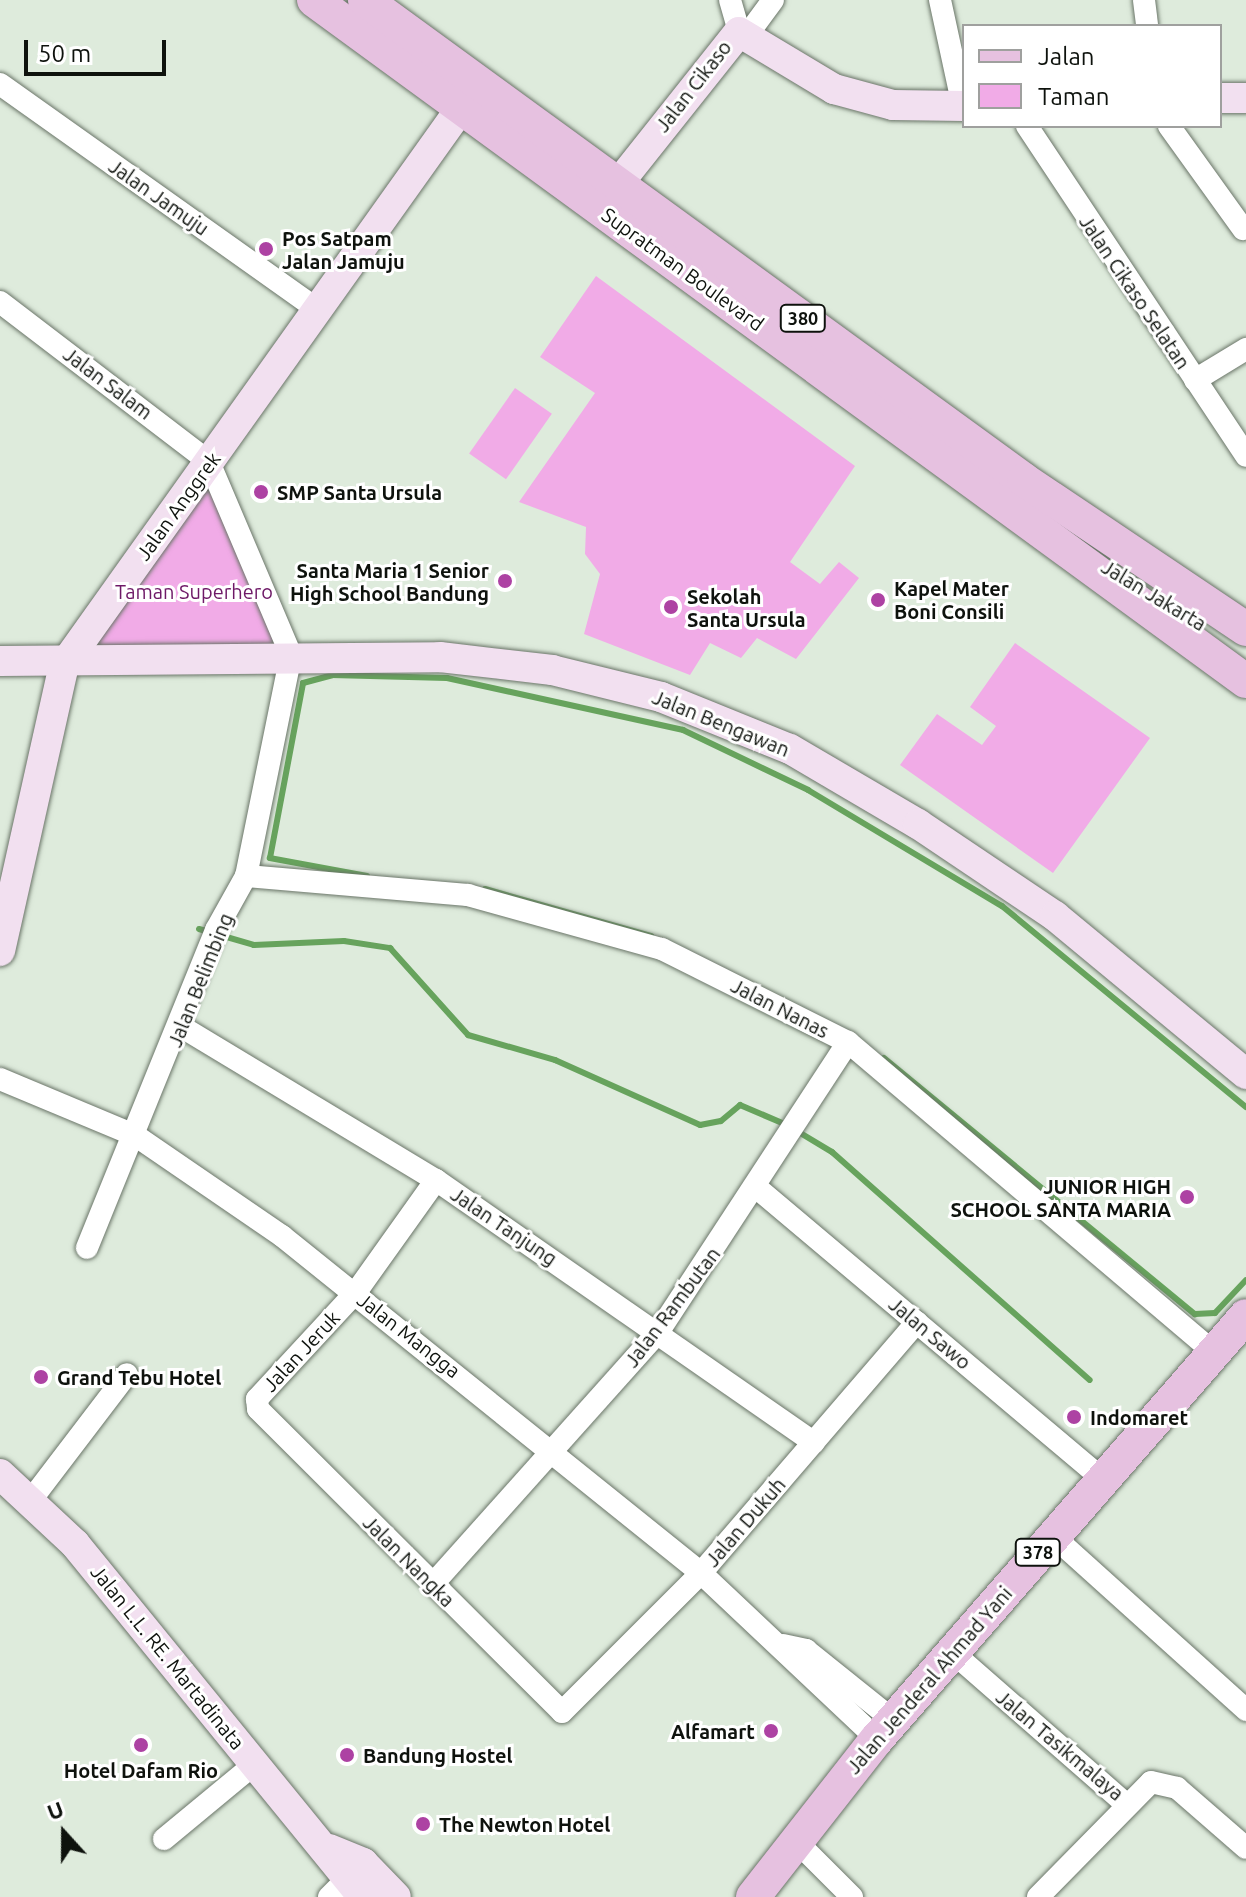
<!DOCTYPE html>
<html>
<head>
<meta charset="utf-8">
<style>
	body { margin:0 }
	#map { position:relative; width:1246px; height:1897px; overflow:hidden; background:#deebdc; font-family:Ubuntu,sans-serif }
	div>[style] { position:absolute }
	.green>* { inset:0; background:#f1abe7; transform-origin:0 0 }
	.stream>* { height:6px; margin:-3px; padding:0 3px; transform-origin:3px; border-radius:3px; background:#67a35d }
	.roads { filter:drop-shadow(0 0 2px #6a7568) drop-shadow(0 0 2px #6a7568) }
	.street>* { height:22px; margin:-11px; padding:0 11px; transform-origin:11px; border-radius:11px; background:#fff }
	.secondary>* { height:30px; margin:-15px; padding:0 15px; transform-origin:15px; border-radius:15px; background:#f2e0f0 }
	.primary>* { height:34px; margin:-17px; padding:0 17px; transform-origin:17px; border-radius:17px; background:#e6c1e0 }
	.dots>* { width:22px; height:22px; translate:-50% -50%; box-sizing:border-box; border:4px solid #fff; border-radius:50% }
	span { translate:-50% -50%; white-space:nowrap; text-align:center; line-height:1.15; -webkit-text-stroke:6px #fff; paint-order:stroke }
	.shield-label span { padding:2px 6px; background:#fff; border:2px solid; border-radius:6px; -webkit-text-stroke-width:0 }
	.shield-label { font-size:18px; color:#0e120d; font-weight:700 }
	.street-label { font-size:20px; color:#0e120d }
	.poi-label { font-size:20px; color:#0e120d; font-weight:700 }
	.left { translate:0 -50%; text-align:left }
	.right { translate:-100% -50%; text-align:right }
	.park-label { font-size:20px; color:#6e1967 }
	.legend { position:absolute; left:962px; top:24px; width:260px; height:104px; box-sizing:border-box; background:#fff; border:2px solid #9fa09e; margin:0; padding:10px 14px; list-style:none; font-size:24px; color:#0e120d }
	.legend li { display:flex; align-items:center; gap:16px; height:40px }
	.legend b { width:40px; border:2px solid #9fa09e }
	.north { position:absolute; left:24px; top:1793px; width:80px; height:80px; -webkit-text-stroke:6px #fff; paint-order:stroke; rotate:339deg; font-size:22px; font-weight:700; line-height:32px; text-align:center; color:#0e120d }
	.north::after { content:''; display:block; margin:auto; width:28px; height:36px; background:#0e120d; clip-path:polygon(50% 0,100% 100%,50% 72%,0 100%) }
	.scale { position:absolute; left:24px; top:40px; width:142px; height:36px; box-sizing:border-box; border:4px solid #0e120d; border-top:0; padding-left:10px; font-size:24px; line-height:28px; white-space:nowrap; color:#0e120d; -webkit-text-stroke:6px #fff; paint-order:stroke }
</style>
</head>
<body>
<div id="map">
	<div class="green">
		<i style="clip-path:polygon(596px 276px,855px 466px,790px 562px,820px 584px,839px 562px,859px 578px,796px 659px,757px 638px,741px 658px,710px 643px,690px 675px,584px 634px,600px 574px,585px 554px,586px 527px,519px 502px,595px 393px,540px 357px)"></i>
		<i style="left:515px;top:388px;width:45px;height:80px;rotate:35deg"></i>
		<i style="clip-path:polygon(208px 473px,284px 647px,74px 655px)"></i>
		<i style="clip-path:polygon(1015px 643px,1150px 738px,1053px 873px,900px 765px,937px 714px,982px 745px,996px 726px,970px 707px)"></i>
	</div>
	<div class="stream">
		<i style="left:367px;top:876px;width:99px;rotate:-169.5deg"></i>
		<i style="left:270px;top:858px;width:178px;rotate:-79.3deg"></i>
		<i style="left:303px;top:683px;width:30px;rotate:-15deg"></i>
		<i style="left:332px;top:675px;width:115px;rotate:1.5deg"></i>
		<i style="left:447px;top:678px;width:242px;rotate:12.4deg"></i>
		<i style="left:683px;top:730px;width:139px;rotate:25.6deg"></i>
		<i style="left:808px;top:790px;width:226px;rotate:30.9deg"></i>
		<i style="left:1002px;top:906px;width:316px;rotate:39.5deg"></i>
		<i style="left:485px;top:889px;width:173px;rotate:15.8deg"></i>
		<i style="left:199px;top:929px;width:57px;rotate:16.2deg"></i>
		<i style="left:254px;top:945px;width:90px;rotate:-2.5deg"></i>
		<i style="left:344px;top:941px;width:47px;rotate:8.7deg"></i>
		<i style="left:390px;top:948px;width:117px;rotate:48.1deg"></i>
		<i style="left:468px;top:1035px;width:91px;rotate:16deg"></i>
		<i style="left:555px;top:1060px;width:159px;rotate:24.1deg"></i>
		<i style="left:700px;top:1125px;width:21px;rotate:-11deg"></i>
		<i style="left:721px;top:1121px;width:25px;rotate:-40deg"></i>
		<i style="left:740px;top:1105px;width:51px;rotate:23.1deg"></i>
		<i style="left:884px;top:1058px;width:403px;rotate:39.5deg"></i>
		<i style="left:1195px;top:1314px;width:20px;rotate:-3deg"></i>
		<i style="left:1215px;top:1313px;width:45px;rotate:-46.8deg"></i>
		<i style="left:797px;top:1131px;width:41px;rotate:31deg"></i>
		<i style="left:832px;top:1152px;width:344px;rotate:41.5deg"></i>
	</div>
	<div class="roads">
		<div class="street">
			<i style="left:730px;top:0;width:33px;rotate:74deg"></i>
			<i style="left:940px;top:0;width:108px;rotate:77.8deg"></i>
			<i style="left:1144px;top:0;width:26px;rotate:83deg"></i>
			<i style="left:748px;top:34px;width:42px;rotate:-53.7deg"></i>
			<i style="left:0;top:84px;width:389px;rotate:35.4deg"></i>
			<i style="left:1027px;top:126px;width:396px;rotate:56.4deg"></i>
			<i style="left:1169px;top:126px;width:127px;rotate:54.3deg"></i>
			<i style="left:0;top:302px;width:263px;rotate:37.4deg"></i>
			<i style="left:209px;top:462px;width:210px;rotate:67deg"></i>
			<i style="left:291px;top:655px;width:226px;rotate:101.5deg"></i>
			<i style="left:246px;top:876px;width:62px;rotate:119.1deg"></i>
			<i style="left:216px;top:930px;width:343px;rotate:112.1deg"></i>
			<i style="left:1195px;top:380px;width:60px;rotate:-31.3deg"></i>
			<i style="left:246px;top:876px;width:223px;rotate:4.9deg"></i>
			<i style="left:468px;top:895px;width:201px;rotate:15.6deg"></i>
			<i style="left:662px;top:949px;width:208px;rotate:26.6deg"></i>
			<i style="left:848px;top:1042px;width:480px;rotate:40.3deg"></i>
			<i style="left:182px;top:1027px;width:297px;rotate:31.1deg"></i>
			<i style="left:436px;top:1180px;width:460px;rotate:34.8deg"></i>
			<i style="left:0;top:1079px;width:147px;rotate:22.7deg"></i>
			<i style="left:136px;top:1136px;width:177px;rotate:34.4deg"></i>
			<i style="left:282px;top:1236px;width:538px;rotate:38.81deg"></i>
			<i style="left:701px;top:1573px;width:242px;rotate:43.3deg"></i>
			<i style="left:436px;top:1180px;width:138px;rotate:125.5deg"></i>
			<i style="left:356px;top:1292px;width:146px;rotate:132.8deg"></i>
			<i style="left:257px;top:1399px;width:10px;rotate:84deg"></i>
			<i style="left:258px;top:1409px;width:429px;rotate:44.9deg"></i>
			<i style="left:562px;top:1712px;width:197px;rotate:-45deg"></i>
			<i style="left:701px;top:1573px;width:331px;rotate:-49.3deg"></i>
			<i style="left:757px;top:1188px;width:452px;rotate:40.1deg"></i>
			<i style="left:31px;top:1500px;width:158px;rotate:-52.7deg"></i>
			<i style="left:1053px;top:1536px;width:260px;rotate:42deg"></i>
			<i style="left:433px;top:1584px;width:339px;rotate:-48.2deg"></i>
			<i style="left:659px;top:1331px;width:345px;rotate:-56.8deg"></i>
			<i style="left:783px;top:1645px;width:24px;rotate:12deg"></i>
			<i style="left:806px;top:1650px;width:112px;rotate:38.8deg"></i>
			<i style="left:951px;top:1651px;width:232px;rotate:41.2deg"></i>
			<i style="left:164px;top:1839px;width:119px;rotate:-39.6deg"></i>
			<i style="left:799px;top:1844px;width:75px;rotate:45deg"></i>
			<i style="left:329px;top:1897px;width:24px;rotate:-45deg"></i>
			<i style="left:1038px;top:1897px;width:161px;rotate:-45.5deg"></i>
			<i style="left:1151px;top:1782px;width:27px;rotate:13deg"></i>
			<i style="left:1177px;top:1788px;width:91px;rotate:41deg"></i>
		</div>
		<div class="secondary">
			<i style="left:1220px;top:98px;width:26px"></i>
			<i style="left:618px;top:184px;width:194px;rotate:-51.5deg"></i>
			<i style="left:739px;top:32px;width:111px;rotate:31deg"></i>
			<i style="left:834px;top:89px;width:61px;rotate:15.2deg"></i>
			<i style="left:893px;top:105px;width:71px;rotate:0.8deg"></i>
			<i style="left:0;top:661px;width:440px;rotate:-0.5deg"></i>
			<i style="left:440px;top:657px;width:113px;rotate:6.6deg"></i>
			<i style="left:552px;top:670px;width:112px;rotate:13.9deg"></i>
			<i style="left:661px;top:697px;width:139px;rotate:22deg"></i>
			<i style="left:790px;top:749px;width:148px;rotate:30.4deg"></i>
			<i style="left:918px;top:824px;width:165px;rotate:33.9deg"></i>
			<i style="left:1055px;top:916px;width:248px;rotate:39.6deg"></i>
			<i style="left:0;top:951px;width:293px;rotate:-77.4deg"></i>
			<i style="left:64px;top:665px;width:684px;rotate:-54.52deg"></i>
			<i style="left:0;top:1474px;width:103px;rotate:43deg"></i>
			<i style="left:75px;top:1544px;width:456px;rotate:50.8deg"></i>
			<i style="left:329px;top:1849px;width:37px;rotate:22deg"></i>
			<i style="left:363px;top:1863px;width:47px;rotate:45.9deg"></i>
		</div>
		<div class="primary">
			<i style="left:314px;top:0;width:1154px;rotate:36.16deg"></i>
			<i style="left:365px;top:0;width:815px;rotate:36.07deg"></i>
			<i style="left:1024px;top:480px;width:267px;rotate:33.9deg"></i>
			<i style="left:753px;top:1897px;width:201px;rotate:-51.9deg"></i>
			<i style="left:877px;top:1739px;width:561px;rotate:-48.9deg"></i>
		</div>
	</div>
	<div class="dots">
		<i style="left:266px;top:249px;background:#ad42a3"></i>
		<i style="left:261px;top:492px;background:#ad42a3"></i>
		<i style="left:505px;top:581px;background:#ad42a3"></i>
		<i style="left:878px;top:600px;background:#ad42a3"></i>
		<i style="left:671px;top:607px;background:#ad42a3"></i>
		<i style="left:1187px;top:1197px;background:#ad42a3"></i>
		<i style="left:41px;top:1377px;background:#ad42a3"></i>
		<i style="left:1074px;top:1417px;background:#ad42a3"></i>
		<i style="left:771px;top:1731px;background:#ad42a3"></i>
		<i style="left:141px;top:1745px;background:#ad42a3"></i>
		<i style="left:347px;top:1755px;background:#ad42a3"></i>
		<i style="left:423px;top:1824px;background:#ad42a3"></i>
	</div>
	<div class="shield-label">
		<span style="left:803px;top:318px">380</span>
		<span style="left:1038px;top:1552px">378</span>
	</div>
	<div class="street-label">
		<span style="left:693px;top:86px;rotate:-52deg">Jalan Cikaso</span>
		<span style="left:159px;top:197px;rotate:35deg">Jalan Jamuju</span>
		<span style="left:683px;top:269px;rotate:36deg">Supratman Boulevard</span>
		<span style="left:1135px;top:292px;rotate:56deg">Jalan Cikaso Selatan</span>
		<span style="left:108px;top:383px;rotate:37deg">Jalan Salam</span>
		<span style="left:178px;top:506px;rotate:-54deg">Jalan Anggrek</span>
		<span style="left:1154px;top:595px;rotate:31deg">Jalan Jakarta</span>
		<span style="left:721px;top:723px;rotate:22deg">Jalan Bengawan</span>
		<span style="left:200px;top:980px;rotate:-68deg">Jalan Belimbing</span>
		<span style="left:780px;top:1008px;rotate:27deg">Jalan Nanas</span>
		<span style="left:504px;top:1226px;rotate:34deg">Jalan Tanjung</span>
		<span style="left:672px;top:1307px;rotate:-53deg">Jalan Rambutan</span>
		<span style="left:930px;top:1333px;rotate:40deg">Jalan Sawo</span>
		<span style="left:409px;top:1335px;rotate:38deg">Jalan Mangga</span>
		<span style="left:301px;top:1351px;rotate:-47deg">Jalan Jeruk</span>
		<span style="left:745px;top:1522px;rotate:-49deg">Jalan Dukuh</span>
		<span style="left:409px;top:1561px;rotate:45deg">Jalan Nangka</span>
		<span style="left:168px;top:1657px;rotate:51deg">Jalan L.L. RE. Martadinata</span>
		<span style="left:929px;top:1680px;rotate:-49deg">Jalan Jenderal Ahmad Yani</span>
		<span style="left:1060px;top:1745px;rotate:40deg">Jalan Tasikmalaya</span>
	</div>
	<div class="poi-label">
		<span class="left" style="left:282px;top:250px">Pos Satpam<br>Jalan Jamuju</span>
		<span class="left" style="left:277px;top:492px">SMP Santa Ursula</span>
		<span class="right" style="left:489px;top:582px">Santa Maria 1 Senior<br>High School Bandung</span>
		<span class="left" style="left:894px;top:600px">Kapel Mater<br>Boni Consili</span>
		<span class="left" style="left:687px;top:608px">Sekolah<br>Santa Ursula</span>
		<span class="right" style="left:1171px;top:1198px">JUNIOR HIGH<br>SCHOOL SANTA MARIA</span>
		<span class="left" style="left:57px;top:1377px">Grand Tebu Hotel</span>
		<span class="left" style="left:1090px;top:1417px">Indomaret</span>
		<span class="right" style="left:755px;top:1731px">Alfamart</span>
		<span class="left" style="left:363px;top:1755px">Bandung Hostel</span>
		<span style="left:141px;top:1770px">Hotel Dafam Rio</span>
		<span class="left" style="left:439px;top:1824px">The Newton Hotel</span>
	</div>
	<div class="park-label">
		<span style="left:194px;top:591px">Taman Superhero</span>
	</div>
	<ul class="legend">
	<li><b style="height:10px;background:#e6c1e0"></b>Jalan</li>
	<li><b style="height:22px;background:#f1abe7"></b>Taman</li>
	</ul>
	<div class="north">U</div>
	<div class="scale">50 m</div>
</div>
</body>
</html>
